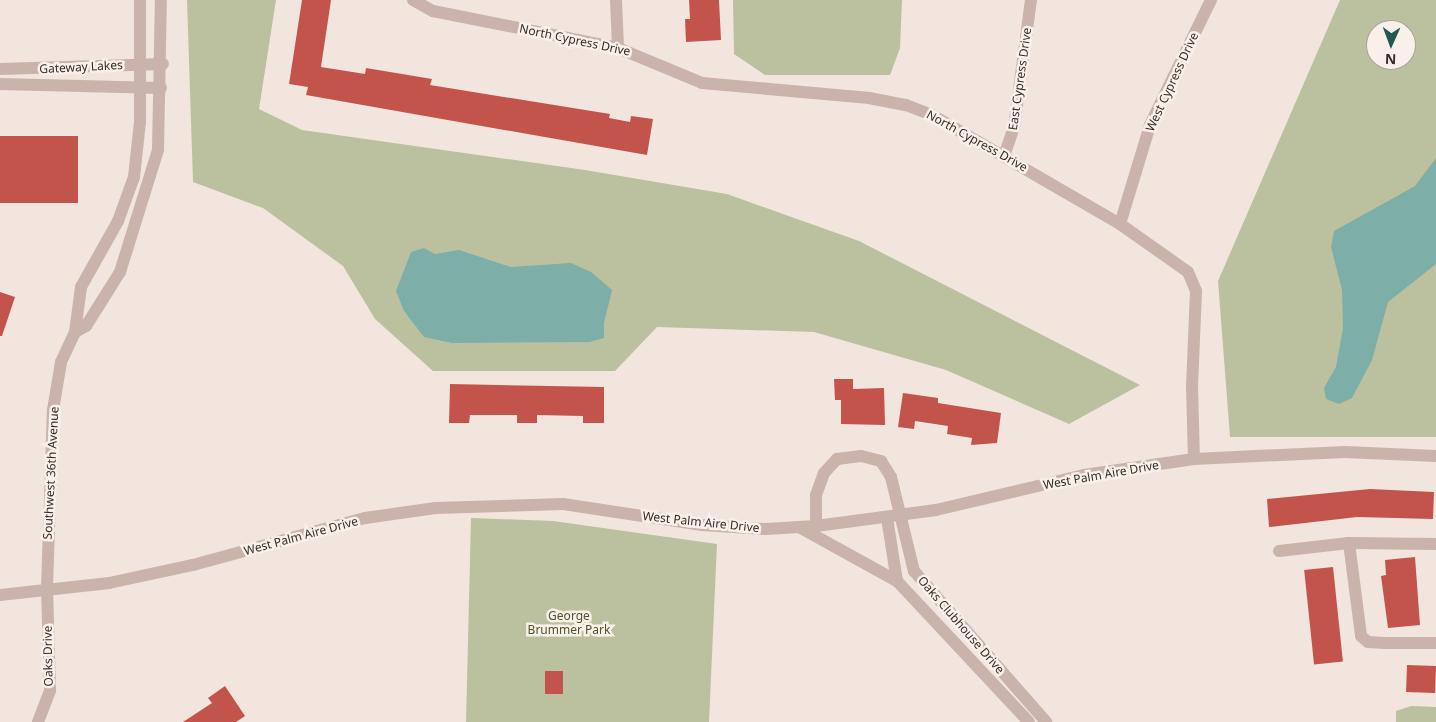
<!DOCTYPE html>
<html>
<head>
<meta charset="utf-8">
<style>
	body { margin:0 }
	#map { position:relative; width:1436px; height:722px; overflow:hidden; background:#f2e5de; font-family:"Noto Sans",sans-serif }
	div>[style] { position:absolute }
	.green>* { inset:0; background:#bbc19e }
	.water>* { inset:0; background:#7daea8 }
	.building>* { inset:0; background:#c2544b; transform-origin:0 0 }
	.minor>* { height:12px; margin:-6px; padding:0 6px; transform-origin:6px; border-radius:6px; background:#cab3aa }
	span { translate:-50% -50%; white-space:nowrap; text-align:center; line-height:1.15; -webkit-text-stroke:5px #f9f0ea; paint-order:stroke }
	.street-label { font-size:12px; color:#372b29 }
	.park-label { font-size:12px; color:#4d552e }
	.north { position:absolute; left:1366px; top:20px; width:50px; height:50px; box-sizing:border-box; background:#f9f0ea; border:1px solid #aba19d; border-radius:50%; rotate:182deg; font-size:14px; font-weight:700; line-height:20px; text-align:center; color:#372b29 }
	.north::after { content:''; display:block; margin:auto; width:18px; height:22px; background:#205852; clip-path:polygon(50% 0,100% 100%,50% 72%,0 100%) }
</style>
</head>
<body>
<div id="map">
	<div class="green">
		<i style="clip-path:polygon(187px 0,276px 0,259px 109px,302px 130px,585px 170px,727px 194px,859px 241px,1140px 385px,1069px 424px,946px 370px,814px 332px,657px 327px,615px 371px,433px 371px,375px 319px,343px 266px,263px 208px,193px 182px)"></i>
		<i style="clip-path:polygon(733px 0,902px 0,900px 48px,890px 75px,765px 75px,734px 54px)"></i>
		<i style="clip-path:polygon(evenodd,1340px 0,1436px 0,1436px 437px,1230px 437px,1218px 281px,1340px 0,1376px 30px,1406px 30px,1406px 60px,1376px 60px,1376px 30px)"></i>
		<i style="clip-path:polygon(471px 518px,553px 521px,717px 544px,709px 722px,466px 722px)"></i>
		<i style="clip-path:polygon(1411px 706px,1436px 707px,1436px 722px,1396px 722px,1396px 711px)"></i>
	</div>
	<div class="water">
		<i style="clip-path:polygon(1436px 158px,1436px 264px,1388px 302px,1372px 360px,1352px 398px,1339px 404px,1326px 399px,1324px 388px,1336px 367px,1343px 328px,1342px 290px,1331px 247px,1334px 231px,1415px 186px)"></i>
		<i style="clip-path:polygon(424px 248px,435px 254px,459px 250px,511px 267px,571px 263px,591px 272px,612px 290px,604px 323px,604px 338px,589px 342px,452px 343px,424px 337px,404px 311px,396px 291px,411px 252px)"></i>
	</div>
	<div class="building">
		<i style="clip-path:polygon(302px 0,331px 0,321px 67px,365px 74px,366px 68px,432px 79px,430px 85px,610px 114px,609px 118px,630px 122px,631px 116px,653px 119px,647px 155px,306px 95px,308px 87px,289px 84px)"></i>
		<i style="clip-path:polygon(689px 0,719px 0,721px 40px,686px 42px,685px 19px,690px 19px)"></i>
		<i style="left:0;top:136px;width:78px;height:67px"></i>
		<i style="clip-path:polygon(0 292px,15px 297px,2px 336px,0 336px)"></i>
		<i style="clip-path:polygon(834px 379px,853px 379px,853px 389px,884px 388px,885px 425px,841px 424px,841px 400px,835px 400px)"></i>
		<i style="clip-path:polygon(450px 384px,604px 387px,604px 423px,583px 423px,583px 416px,537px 415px,537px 423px,517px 423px,517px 415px,470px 415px,469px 423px,449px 423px)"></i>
		<i style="clip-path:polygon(903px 393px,938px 398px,938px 403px,1001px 413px,997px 443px,971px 445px,972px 438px,947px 434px,948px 426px,915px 421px,914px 429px,898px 427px)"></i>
		<i style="clip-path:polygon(1370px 489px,1434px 492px,1433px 519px,1357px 517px,1269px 527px,1267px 499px)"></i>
		<i style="clip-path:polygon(1415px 557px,1420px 625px,1388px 628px,1381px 576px,1386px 575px,1385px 560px)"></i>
		<i style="left:1333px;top:567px;width:95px;height:29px;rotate:84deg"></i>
		<i style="left:1407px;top:665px;width:29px;height:27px;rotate:2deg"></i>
		<i style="left:545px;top:671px;width:18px;height:23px"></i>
		<i style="clip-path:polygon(225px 686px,245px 716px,236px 722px,183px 722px,212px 703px,208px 698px)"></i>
	</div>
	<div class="minor">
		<i style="left:413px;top:0;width:23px;rotate:29deg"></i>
		<i style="left:433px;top:11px;width:189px;rotate:11.3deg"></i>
		<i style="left:618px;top:48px;width:91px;rotate:22.6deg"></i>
		<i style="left:702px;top:83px;width:168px;rotate:5.1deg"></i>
		<i style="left:869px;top:98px;width:38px;rotate:11deg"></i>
		<i style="left:906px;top:105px;width:28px;rotate:21deg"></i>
		<i style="left:932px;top:115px;width:217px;rotate:30.1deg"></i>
		<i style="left:1120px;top:224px;width:83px;rotate:35.2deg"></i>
		<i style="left:1188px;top:272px;width:21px;rotate:67deg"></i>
		<i style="left:1196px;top:291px;width:94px;rotate:92.4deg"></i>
		<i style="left:1192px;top:385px;width:74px;rotate:88.5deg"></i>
		<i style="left:616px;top:0;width:48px;rotate:87.6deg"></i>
		<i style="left:0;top:69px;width:163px;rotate:-1.8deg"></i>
		<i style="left:0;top:84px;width:161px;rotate:1.4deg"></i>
		<i style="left:1004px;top:156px;width:31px;rotate:-71deg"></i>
		<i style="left:1014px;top:127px;width:128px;rotate:-82.4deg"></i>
		<i style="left:1120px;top:224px;width:103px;rotate:-73.1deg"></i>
		<i style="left:1150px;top:125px;width:139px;rotate:-64deg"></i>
		<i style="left:75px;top:332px;width:13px;rotate:-29deg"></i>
		<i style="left:86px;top:326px;width:64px;rotate:-57.8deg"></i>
		<i style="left:120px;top:272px;width:128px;rotate:-72.7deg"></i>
		<i style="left:158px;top:150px;width:150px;rotate:-88.9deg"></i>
		<i style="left:887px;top:518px;width:64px;rotate:81deg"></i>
		<i style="left:897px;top:581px;width:193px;rotate:46.9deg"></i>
		<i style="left:816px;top:526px;width:31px;rotate:-90deg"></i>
		<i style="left:816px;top:495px;width:23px;rotate:-70deg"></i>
		<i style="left:824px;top:473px;width:19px;rotate:-47deg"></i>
		<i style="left:837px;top:459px;width:24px;rotate:-7deg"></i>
		<i style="left:861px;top:456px;width:21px;rotate:14deg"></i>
		<i style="left:881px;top:461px;width:19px;rotate:58deg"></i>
		<i style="left:891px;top:477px;width:97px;rotate:76.3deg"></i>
		<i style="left:914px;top:571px;width:201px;rotate:48.8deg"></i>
		<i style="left:799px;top:527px;width:112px;rotate:28.9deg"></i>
		<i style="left:1349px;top:543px;width:94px;rotate:82.6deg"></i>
		<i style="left:1361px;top:636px;width:9px;rotate:41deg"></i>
		<i style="left:1368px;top:642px;width:17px;rotate:3deg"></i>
		<i style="left:1385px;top:643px;width:51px"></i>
		<i style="left:1279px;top:551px;width:70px;rotate:-6.5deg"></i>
		<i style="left:1349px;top:543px;width:87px;rotate:0.7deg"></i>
		<i style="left:0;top:595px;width:110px;rotate:-6.3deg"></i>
		<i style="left:109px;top:583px;width:86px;rotate:-12.1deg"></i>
		<i style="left:193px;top:565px;width:178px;rotate:-15.3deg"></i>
		<i style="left:365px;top:518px;width:71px;rotate:-8.1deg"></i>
		<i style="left:435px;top:508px;width:128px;rotate:-1.8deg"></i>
		<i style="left:563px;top:504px;width:141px;rotate:8.6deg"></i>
		<i style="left:702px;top:525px;width:64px;rotate:3.6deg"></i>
		<i style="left:766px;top:529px;width:50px;rotate:-3.4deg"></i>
		<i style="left:816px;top:526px;width:121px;rotate:-7.6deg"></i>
		<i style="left:936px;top:510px;width:152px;rotate:-13.3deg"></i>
		<i style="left:1084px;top:475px;width:111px;rotate:-8.3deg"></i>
		<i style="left:1194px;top:459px;width:151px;rotate:-2.7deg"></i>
		<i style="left:1345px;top:452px;width:91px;rotate:2.5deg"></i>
		<i style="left:38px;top:722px;width:34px;rotate:-69deg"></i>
		<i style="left:50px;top:690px;width:102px;rotate:-91.7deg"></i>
		<i style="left:47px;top:588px;width:178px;rotate:-88.1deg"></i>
		<i style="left:53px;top:410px;width:49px;rotate:-80.5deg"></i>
		<i style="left:61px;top:362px;width:33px;rotate:-65deg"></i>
		<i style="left:75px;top:332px;width:45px;rotate:-82.4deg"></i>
		<i style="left:81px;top:287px;width:76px;rotate:-60.7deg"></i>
		<i style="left:118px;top:221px;width:47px;rotate:-70deg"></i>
		<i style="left:134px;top:177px;width:55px;rotate:-83.8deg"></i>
		<i style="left:140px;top:122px;width:122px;rotate:-90deg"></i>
	</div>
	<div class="street-label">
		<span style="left:575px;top:40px;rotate:12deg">North Cypress Drive</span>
		<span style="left:81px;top:67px;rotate:-3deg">Gateway Lakes</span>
		<span style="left:1020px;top:79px;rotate:-82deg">East Cypress Drive</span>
		<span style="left:1172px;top:82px;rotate:-65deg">West Cypress Drive</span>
		<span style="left:977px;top:141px;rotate:29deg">North Cypress Drive</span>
		<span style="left:51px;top:473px;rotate:-87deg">Southwest 36th Avenue</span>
		<span style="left:1101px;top:475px;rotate:-10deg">West Palm Aire Drive</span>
		<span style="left:701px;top:522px;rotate:6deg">West Palm Aire Drive</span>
		<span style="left:301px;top:536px;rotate:-15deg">West Palm Aire Drive</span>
		<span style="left:961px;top:625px;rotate:49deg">Oaks Clubhouse Drive</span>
		<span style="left:48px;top:656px;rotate:-91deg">Oaks Drive</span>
	</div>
	<div class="park-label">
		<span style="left:569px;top:623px">George<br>Brummer Park</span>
	</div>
	<div class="north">N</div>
</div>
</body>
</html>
